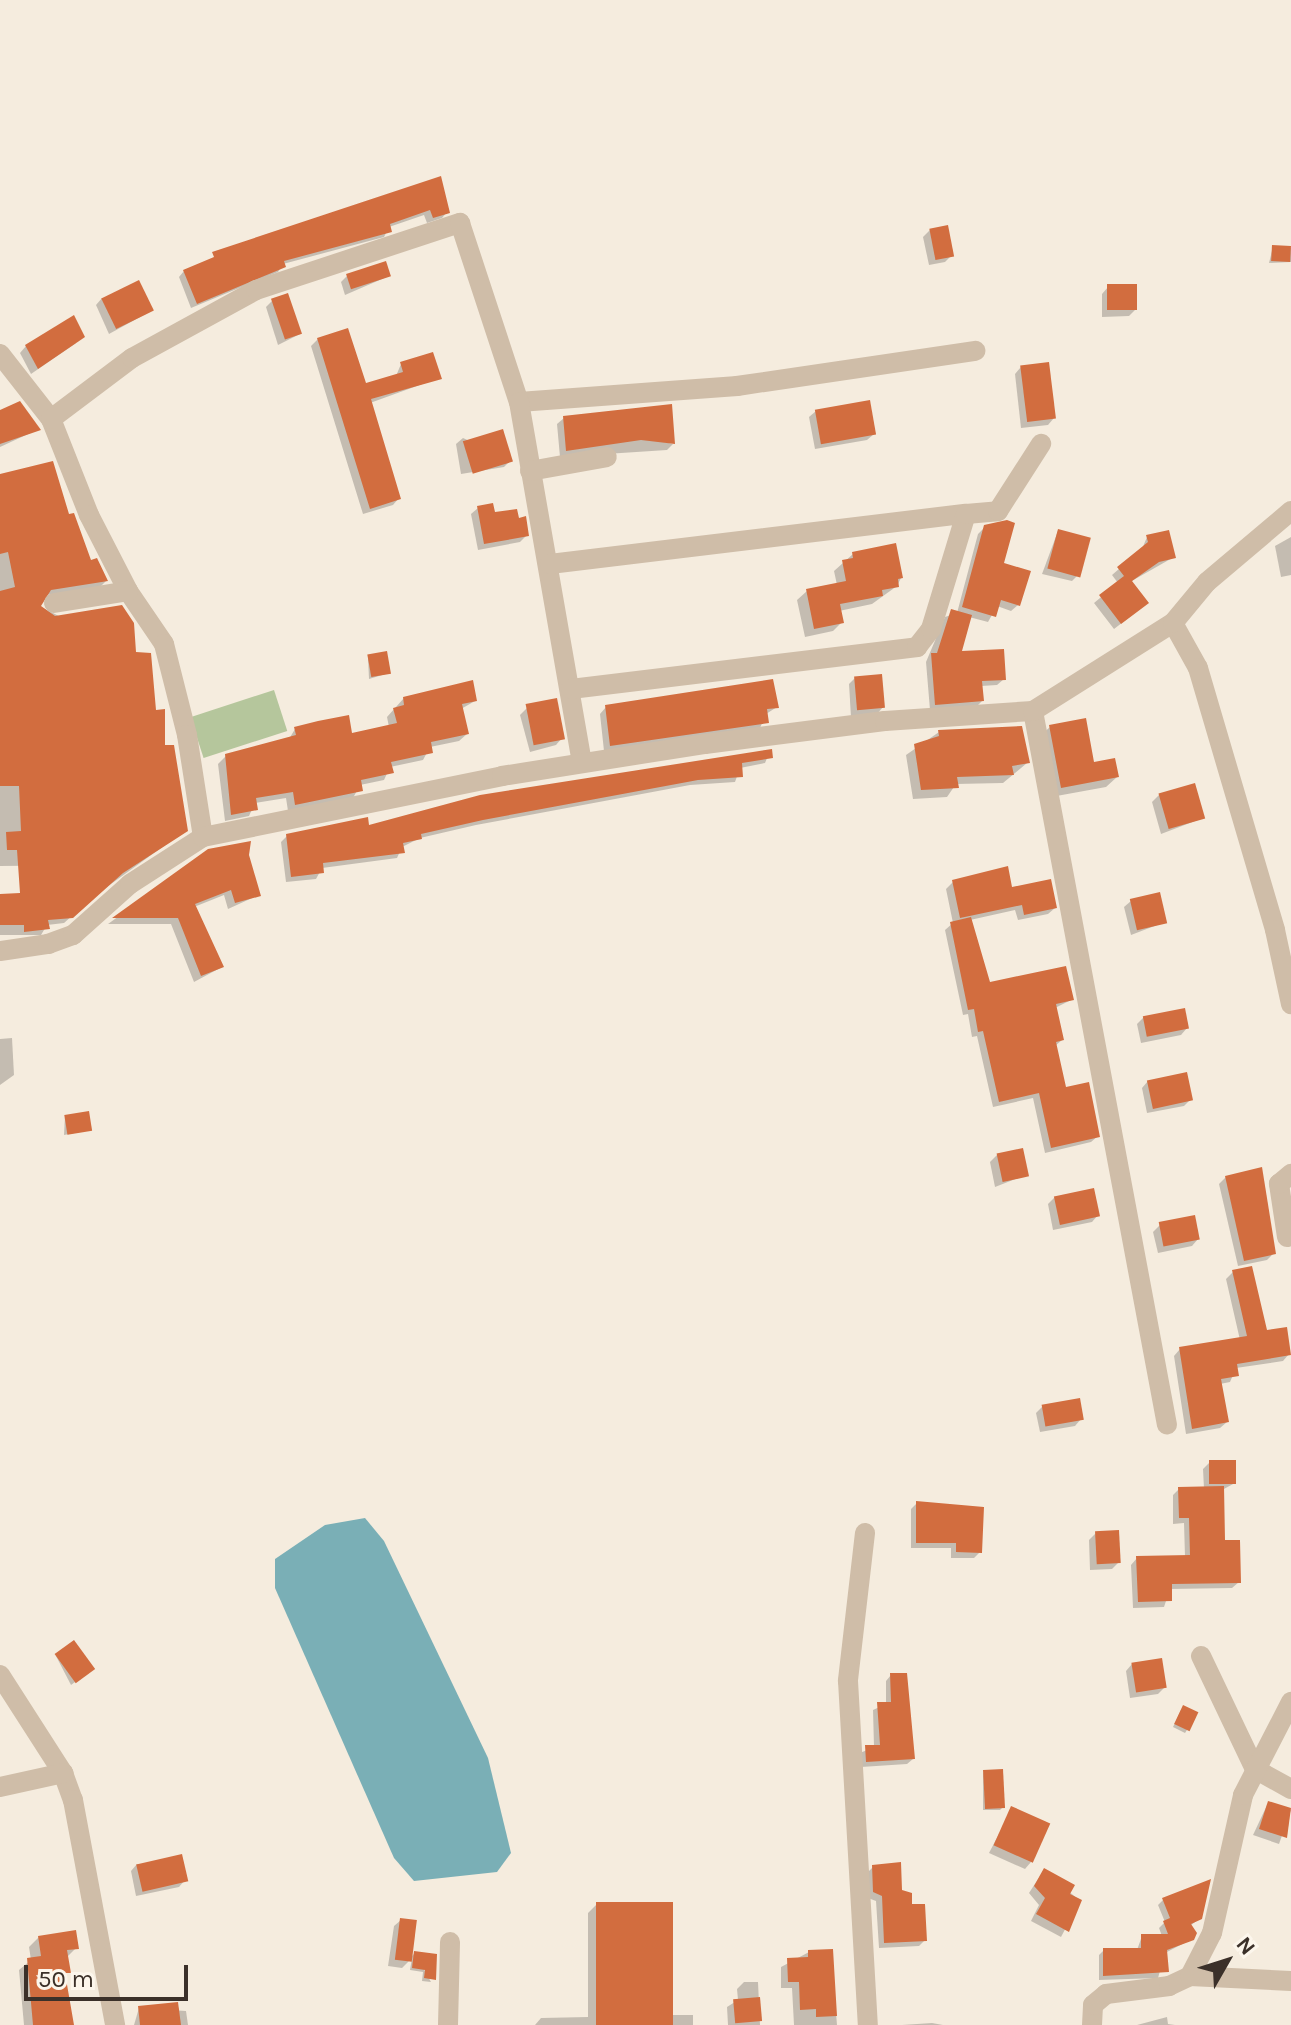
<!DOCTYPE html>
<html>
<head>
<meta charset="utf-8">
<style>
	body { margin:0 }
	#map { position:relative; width:1291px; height:2025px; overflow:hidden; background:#f5ecde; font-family:Karla,sans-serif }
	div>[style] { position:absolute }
	.green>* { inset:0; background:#b5c69c; transform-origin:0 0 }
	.water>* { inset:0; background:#7aafb6 }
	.shadow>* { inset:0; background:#0003 }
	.building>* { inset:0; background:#d26d3f; transform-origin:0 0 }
	.minor>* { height:20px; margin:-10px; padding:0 10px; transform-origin:10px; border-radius:10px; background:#cfbda8 }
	span { translate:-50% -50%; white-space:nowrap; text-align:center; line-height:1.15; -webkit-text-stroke:6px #fcf6ec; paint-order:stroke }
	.north { position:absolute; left:1187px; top:1921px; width:80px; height:80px; -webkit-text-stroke:6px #fcf6ec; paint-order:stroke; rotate:51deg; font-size:22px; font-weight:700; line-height:32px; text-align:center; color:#3b3029 }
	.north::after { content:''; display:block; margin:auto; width:28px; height:36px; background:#3b3029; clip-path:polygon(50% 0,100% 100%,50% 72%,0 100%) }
	.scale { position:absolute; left:24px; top:1965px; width:164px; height:36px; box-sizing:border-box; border:4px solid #3b3029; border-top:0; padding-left:10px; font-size:24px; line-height:28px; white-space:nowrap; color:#3b3029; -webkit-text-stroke:6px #fcf6ec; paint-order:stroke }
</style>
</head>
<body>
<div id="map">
	<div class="green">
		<i style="left:274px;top:690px;width:43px;height:88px;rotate:72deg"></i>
	</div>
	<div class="water">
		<i style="clip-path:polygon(365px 1518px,384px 1541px,488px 1758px,511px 1853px,497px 1872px,414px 1881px,394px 1858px,275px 1588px,275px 1559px,325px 1525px)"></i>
	</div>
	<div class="shadow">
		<i style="clip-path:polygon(439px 178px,447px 212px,442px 218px,427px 223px,424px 215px,389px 227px,384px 237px,283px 264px,278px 272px,191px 308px,179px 277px,184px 271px)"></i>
		<i style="clip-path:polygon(930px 230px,952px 255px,945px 262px,929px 265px,923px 237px)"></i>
		<i style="clip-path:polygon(1273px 247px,1291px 248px,1291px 262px,1269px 263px)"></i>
		<i style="clip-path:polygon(347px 276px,389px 276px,345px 295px,341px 282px)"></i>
		<i style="clip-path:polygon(1108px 287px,1135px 310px,1129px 316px,1102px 317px,1102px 294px)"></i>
		<i style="clip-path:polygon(102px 298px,151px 311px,109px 334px,96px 305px)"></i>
		<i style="clip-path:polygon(272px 301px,300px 334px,278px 345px,266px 307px)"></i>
		<i style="clip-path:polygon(318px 339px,364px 386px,396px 376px,401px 364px,439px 378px,370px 403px,399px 498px,393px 505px,363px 514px,311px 346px)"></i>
		<i style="clip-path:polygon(76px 343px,31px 374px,20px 353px,26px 346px)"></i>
		<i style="clip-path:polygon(1021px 367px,1054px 418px,1048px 425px,1021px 428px,1015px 374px)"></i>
		<i style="clip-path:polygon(816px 411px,874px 434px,867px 440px,815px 449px,809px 417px)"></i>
		<i style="clip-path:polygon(0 412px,39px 429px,0 447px)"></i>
		<i style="clip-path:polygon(564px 418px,673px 444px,667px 450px,560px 457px,557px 424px)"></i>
		<i style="clip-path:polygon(463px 438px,511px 460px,504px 467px,461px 474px,456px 444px)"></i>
		<i style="clip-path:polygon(0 476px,67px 516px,89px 562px,106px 581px,100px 587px,46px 595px,39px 606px,134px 654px,186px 830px,104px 889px,103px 865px,0 866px)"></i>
		<i style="clip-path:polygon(478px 508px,527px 535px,520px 542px,478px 550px,471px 514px)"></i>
		<i style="clip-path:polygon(985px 527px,1018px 605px,1011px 611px,997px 606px,988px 622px,969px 617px,959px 653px,1004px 679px,997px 685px,981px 686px,982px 701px,976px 707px,930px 710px,926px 662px,945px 617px,957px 613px,978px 534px)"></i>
		<i style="clip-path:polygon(1058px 531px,1079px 574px,1072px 581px,1042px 574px)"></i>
		<i style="clip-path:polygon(1147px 537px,1174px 557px,1130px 582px,1140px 609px,1114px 629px,1094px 603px,1118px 583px,1112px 575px,1142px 549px)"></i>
		<i style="clip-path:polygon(1291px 537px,1291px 575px,1281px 577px,1275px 546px)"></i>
		<i style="clip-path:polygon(853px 554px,901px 578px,897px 586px,872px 604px,839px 611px,842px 622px,833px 631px,805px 637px,797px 600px,807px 591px,837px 585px,834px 571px)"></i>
		<i style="clip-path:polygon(368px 657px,389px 673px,369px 679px)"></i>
		<i style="clip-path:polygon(855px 678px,883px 707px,877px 714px,851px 717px,849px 684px)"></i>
		<i style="clip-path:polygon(404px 698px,475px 701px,461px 709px,467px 734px,459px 741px,430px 747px,423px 760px,390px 767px,384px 780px,360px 785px,353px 798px,288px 811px,286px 798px,255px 803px,249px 816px,225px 821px,218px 764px,226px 756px,289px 739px,295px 729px,350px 735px,389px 727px,387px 717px)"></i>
		<i style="clip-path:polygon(606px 707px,777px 707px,766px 714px,760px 728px,604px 751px,600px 714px)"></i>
		<i style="clip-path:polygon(527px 708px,562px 738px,556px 745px,530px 752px,520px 715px)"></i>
		<i style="clip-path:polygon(1050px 727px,1093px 764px,1117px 777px,1106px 787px,1051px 797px,1039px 737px)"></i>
		<i style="clip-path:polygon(939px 732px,1027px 763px,1003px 783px,956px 784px,947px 797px,913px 799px,906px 755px)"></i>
		<i style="clip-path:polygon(770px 751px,765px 763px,740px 768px,735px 782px,690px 785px,476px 825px,420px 838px,402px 847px,397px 858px,322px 868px,316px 879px,286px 882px,281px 842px,287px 836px,367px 827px,481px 797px)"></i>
		<i style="clip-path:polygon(1159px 795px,1203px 818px,1161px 834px,1152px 802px)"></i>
		<i style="clip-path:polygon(209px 851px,247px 855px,259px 895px,228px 909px,224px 895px,194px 907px,222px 967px,194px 982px,171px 924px,108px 924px)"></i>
		<i style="clip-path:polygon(953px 882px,1011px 889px,1055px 908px,1048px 914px,1018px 920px,1015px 910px,970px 920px,989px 984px,1071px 1000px,1055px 1008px,1062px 1040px,1055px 1046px,1065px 1089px,1098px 1136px,1091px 1142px,1045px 1153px,1033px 1098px,993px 1107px,977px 1036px,972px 1037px,968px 1014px,963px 1015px,945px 930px,953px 923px,946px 889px)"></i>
		<i style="clip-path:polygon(99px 892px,64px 923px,47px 925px,41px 935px,0 935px,0 896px)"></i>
		<i style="clip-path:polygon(1131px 901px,1165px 922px,1131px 935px,1124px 907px)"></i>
		<i style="clip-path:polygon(1144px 1017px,1187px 1028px,1181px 1035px,1141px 1043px,1137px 1024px)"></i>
		<i style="clip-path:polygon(12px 1038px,14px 1075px,0 1085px,0 1039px)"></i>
		<i style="clip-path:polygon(1148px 1081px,1190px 1100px,1184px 1106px,1147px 1113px,1142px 1088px)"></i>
		<i style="clip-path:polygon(65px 1116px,90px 1130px,64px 1135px)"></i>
		<i style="clip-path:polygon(997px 1155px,1026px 1175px,995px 1187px,990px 1162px)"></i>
		<i style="clip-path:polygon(1226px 1177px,1274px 1253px,1267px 1260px,1238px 1266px,1219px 1184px)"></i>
		<i style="clip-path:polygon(1054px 1198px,1098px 1215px,1092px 1222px,1053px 1230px,1048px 1204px)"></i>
		<i style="clip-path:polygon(1160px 1225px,1198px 1239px,1192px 1246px,1158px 1253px,1153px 1232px)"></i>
		<i style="clip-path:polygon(1233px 1272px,1266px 1332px,1289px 1354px,1283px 1361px,1236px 1368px,1230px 1382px,1220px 1384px,1227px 1422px,1220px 1428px,1186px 1434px,1174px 1356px,1180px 1349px,1240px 1340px,1226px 1279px)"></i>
		<i style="clip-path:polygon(1043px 1406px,1081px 1419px,1075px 1426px,1040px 1432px,1036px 1413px)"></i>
		<i style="clip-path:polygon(1210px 1462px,1235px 1483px,1222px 1490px,1223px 1542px,1239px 1582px,1232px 1588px,1170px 1589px,1164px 1607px,1133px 1608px,1131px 1565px,1137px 1558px,1185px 1557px,1184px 1523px,1173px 1524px,1173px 1495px,1179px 1489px,1204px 1489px,1203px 1469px)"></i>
		<i style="clip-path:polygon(917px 1503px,980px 1552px,974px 1558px,951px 1558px,951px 1548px,911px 1548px,911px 1509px)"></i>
		<i style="clip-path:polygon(1096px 1533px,1119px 1562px,1112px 1569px,1090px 1570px,1089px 1540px)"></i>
		<i style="clip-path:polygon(56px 1656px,90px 1671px,71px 1685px)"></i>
		<i style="clip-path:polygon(1132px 1664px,1164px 1688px,1158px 1694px,1130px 1698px,1126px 1671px)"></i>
		<i style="clip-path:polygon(891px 1675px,913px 1759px,907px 1764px,861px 1767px,860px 1753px,874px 1747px,873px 1710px,886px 1704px,886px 1681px)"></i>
		<i style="clip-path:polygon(1181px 1710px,1187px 1730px,1185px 1733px,1173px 1727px)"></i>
		<i style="clip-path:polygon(983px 1772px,1003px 1807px,1000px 1810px,983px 1810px)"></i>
		<i style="clip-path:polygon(1268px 1803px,1291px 1810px,1279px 1844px,1253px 1835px)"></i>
		<i style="clip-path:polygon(1012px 1809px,1031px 1862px,1025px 1869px,989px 1853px)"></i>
		<i style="clip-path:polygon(137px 1864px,185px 1880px,179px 1887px,136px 1896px,131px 1871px)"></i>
		<i style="clip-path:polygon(873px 1867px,910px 1906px,925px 1940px,919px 1946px,879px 1948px,876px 1901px,868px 1898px,867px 1873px)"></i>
		<i style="clip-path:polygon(1044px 1870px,1080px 1901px,1061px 1937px,1031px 1921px,1039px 1905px,1029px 1893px)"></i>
		<i style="clip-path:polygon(1163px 1900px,1200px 1918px,1190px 1926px,1192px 1939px,1165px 1953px,1158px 1978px,1099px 1980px,1099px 1955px,1104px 1950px,1137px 1950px,1142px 1936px,1162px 1936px,1159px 1928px,1165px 1922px,1158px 1905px)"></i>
		<i style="clip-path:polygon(597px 1904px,673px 2015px,693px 2015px,693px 2025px,535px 2025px,541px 2018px,588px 2017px,588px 1913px)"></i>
		<i style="clip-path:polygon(401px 1920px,409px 1959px,415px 1953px,431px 1982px,422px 1981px,423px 1972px,410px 1970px,412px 1958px,402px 1968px,388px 1966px,394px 1926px)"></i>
		<i style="clip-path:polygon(39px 1937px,76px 1948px,66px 1958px,64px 1977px,72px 2025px,24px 2025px,19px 1970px,31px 1960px,29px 1947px)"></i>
		<i style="clip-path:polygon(831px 1951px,837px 2025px,794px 2025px,792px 1988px,781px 1988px,781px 1967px,809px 1952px)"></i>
		<i style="clip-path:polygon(744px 1982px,758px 1982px,760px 2025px,728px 2025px,727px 2007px,738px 2000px,737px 1989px)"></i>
		<i style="clip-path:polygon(139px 2008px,186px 2011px,188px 2025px,134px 2025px)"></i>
		<i style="clip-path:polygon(1167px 2017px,1168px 2024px,1175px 2025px,1137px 2025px)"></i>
		<i style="clip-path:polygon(932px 2023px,943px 2025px,902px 2025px)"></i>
	</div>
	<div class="building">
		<i style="clip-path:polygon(441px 176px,450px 213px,433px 218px,430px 210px,390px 224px,392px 232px,284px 261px,286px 267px,197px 304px,183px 270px,214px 257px,212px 252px)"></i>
		<i style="left:948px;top:225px;width:32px;height:19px;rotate:79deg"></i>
		<i style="left:1272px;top:245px;width:19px;height:16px;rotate:3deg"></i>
		<i style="left:386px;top:261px;width:16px;height:42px;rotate:72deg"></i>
		<i style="left:139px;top:280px;width:34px;height:42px;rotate:64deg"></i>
		<i style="left:1137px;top:284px;width:26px;height:30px;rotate:90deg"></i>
		<i style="left:288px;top:293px;width:43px;height:18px;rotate:71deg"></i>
		<i style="clip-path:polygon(74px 315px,85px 337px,38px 369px,25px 345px)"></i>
		<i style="clip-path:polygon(348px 328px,366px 383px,403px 372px,400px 362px,433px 352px,442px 379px,371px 399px,401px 499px,370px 509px,317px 338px)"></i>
		<i style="left:1049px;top:362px;width:57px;height:29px;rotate:83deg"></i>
		<i style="left:870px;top:400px;width:35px;height:56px;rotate:80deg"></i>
		<i style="clip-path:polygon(20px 401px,41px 430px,0 444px,0 410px)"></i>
		<i style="clip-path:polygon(672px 404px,675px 444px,641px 440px,566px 451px,563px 416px)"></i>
		<i style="left:503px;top:429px;width:34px;height:42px;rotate:73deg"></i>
		<i style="clip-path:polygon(53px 461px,69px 514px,74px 513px,91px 560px,97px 558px,108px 581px,51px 590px,41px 606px,55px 616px,122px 605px,134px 623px,136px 652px,151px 653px,156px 710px,165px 709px,165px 745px,174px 745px,188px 831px,123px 873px,73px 918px,48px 920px,50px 929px,24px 932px,24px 925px,0 925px,0 894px,20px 893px,17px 850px,7px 850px,6px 832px,21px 831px,19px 786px,0 786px,0 591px,15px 587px,8px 552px,0 554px,0 474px)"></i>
		<i style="clip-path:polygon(493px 503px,495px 512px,517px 509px,519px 518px,526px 516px,529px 536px,484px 544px,477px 506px)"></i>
		<i style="clip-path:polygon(1007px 520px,1015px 523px,1004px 563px,1031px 571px,1020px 606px,1001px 600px,996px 617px,962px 607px,984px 525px)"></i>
		<i style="left:1058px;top:529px;width:34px;height:41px;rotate:15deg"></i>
		<i style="clip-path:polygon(1169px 530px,1176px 558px,1159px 562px,1132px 581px,1149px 603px,1121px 624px,1099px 595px,1124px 576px,1117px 567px,1148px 542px,1146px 535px)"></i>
		<i style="clip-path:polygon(896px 543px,903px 578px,898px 579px,899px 587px,882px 590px,883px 596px,840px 604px,844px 623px,814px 629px,806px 589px,846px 581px,842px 560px,853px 558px,852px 552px)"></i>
		<i style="clip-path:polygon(951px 609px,972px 615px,962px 651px,1004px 649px,1006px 680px,982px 681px,984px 701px,935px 705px,931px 653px,937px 653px)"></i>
		<i style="left:387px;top:651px;width:23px;height:20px;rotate:80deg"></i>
		<i style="left:882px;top:674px;width:34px;height:28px;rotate:85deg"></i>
		<i style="clip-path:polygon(773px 679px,779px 708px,767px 709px,769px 723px,610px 746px,605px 705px)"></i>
		<i style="clip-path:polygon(473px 680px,477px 701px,462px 704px,469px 734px,431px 742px,433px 753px,391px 762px,394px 773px,361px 780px,363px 791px,295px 805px,293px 792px,256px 798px,258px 810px,231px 815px,225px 754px,296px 735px,294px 727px,318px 721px,349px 715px,352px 733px,397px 723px,393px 708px,404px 705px,403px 697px)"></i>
		<i style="left:557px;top:698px;width:42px;height:32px;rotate:79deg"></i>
		<i style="clip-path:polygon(1086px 718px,1094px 762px,1115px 758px,1119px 777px,1061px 788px,1049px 725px)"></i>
		<i style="clip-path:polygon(1022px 726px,1030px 763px,1012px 766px,1014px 775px,957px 777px,959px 788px,921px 790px,914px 744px,939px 736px,938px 730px)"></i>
		<i style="clip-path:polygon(772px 749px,773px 758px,742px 763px,743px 777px,698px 780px,483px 820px,421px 834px,422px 839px,403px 843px,405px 853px,323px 863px,324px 873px,291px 877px,286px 834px,368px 817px,369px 825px,480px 795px)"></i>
		<i style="left:1195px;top:783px;width:37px;height:38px;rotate:74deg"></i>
		<i style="clip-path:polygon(251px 841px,249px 855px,261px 896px,235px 903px,231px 890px,195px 904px,224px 967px,201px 976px,178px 918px,112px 918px,208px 849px)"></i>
		<i style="clip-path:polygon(1008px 866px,1012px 887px,1051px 879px,1057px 908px,1024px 915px,1022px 905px,960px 918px,952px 880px)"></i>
		<i style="left:1160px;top:892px;width:32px;height:31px;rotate:77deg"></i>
		<i style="clip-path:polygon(971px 917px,990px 982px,1066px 966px,1074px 1000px,1056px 1004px,1064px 1040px,1056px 1042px,1066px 1087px,1089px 1082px,1100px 1137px,1051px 1148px,1039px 1093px,999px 1102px,983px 1031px,978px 1032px,974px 1009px,968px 1010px,950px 922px)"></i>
		<i style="left:1185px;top:1008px;width:21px;height:43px;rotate:79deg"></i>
		<i style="left:1187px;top:1072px;width:29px;height:41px;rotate:78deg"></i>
		<i style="left:89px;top:1111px;width:20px;height:25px;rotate:81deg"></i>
		<i style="left:1023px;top:1148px;width:29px;height:27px;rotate:78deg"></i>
		<i style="clip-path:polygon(1262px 1167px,1276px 1254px,1244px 1261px,1225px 1176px)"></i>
		<i style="left:1094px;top:1188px;width:29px;height:41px;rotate:78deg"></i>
		<i style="left:1195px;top:1215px;width:25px;height:37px;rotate:79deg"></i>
		<i style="clip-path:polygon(1252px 1266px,1267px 1330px,1287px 1327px,1291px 1355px,1237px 1364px,1239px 1376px,1221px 1379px,1229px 1422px,1192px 1429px,1179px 1347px,1247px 1336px,1232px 1270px)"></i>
		<i style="left:1080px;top:1398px;width:22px;height:39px;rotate:80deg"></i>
		<i style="left:1209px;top:1460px;width:27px;height:24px"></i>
		<i style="clip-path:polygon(1224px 1486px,1225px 1540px,1240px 1540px,1241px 1583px,1172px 1584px,1172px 1601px,1138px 1602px,1136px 1556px,1190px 1555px,1189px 1518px,1179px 1518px,1178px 1487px)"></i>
		<i style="clip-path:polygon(916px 1501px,984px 1507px,982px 1553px,956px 1552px,956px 1543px,916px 1543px)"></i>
		<i style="left:1119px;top:1530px;width:33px;height:24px;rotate:87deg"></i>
		<i style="left:74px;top:1640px;width:36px;height:24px;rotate:54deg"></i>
		<i style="left:1162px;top:1658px;width:30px;height:31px;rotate:81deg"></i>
		<i style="clip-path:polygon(890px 1673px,907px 1673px,915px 1759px,866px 1762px,865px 1745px,880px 1745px,877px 1702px,891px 1702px)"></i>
		<i style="left:1183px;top:1705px;width:17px;height:21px;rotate:25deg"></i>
		<i style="left:1003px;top:1769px;width:39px;height:20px;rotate:87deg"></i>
		<i style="clip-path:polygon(1268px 1801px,1291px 1808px,1287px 1838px,1259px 1829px)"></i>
		<i style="left:1011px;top:1806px;width:43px;height:43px;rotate:24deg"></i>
		<i style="left:182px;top:1854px;width:28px;height:47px;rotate:77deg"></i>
		<i style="clip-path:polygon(901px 1862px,902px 1890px,912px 1893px,912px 1904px,925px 1904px,927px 1941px,884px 1943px,882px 1896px,873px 1892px,872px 1865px)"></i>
		<i style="clip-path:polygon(1044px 1868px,1075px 1885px,1070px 1894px,1082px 1900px,1069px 1932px,1036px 1914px,1045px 1898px,1034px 1886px)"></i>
		<i style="clip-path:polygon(1211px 1879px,1202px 1919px,1191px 1924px,1197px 1933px,1194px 1940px,1167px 1950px,1169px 1972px,1103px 1976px,1103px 1948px,1141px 1948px,1141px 1934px,1168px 1934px,1163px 1921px,1170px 1918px,1162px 1898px)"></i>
		<i style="left:596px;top:1902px;width:77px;height:123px"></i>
		<i style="left:400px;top:1918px;width:17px;height:42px;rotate:7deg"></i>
		<i style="clip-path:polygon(76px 1930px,79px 1949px,67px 1950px,71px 1973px,65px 1973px,74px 2025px,33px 2025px,27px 1958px,41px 1956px,38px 1936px)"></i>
		<i style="clip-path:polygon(833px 1949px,837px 2016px,816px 2017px,816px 2009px,800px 2010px,799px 1982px,788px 1982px,787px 1958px,808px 1957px,808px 1950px)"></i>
		<i style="clip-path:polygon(414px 1951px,437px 1954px,436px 1980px,424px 1978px,425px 1970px,412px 1968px)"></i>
		<i style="left:760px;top:1997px;width:24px;height:27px;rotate:85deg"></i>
		<i style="clip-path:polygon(178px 2002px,181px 2025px,140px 2025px,138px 2006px)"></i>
	</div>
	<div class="minor">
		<i style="left:0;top:354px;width:83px;rotate:51.9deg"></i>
		<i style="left:51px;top:419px;width:103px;rotate:68.4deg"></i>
		<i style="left:89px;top:515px;width:85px;rotate:62.8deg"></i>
		<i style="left:128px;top:591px;width:64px;rotate:55.8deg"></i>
		<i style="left:164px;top:644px;width:94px;rotate:75.8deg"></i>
		<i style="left:187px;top:735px;width:103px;rotate:81.1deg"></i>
		<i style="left:519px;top:402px;width:219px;rotate:-4.2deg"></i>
		<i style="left:737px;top:386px;width:241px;rotate:-8.4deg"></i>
		<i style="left:51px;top:419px;width:101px;rotate:-37deg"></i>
		<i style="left:132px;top:358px;width:141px;rotate:-28.7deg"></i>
		<i style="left:256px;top:290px;width:215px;rotate:-18.2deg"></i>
		<i style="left:460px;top:223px;width:188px;rotate:71.8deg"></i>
		<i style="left:519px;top:402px;width:366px;rotate:80.1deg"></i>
		<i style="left:530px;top:471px;width:78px;rotate:-10.3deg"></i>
		<i style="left:550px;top:564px;width:419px;rotate:-6.9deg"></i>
		<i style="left:54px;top:603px;width:75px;rotate:-9.2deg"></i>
		<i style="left:1173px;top:623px;width:51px;rotate:60.9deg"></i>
		<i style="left:1198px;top:668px;width:273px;rotate:73.6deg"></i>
		<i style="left:1275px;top:930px;width:76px;rotate:77.8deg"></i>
		<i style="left:571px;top:689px;width:349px;rotate:-6.9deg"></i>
		<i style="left:917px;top:647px;width:23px;rotate:-52deg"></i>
		<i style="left:931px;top:629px;width:120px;rotate:-73.1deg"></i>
		<i style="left:966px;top:514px;width:32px;rotate:-5deg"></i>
		<i style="left:998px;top:511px;width:80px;rotate:-57.3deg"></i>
		<i style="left:1033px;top:711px;width:726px;rotate:79.37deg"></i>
		<i style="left:0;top:951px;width:49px;rotate:-8.3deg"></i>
		<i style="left:48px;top:944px;width:27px;rotate:-20deg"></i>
		<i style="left:73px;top:935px;width:76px;rotate:-41.8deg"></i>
		<i style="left:130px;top:884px;width:87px;rotate:-32.8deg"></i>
		<i style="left:203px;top:837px;width:305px;rotate:-11.5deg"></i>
		<i style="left:502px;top:776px;width:206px;rotate:-9deg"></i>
		<i style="left:705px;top:744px;width:181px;rotate:-7.3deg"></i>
		<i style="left:885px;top:721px;width:148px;rotate:-3.9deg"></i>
		<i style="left:1033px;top:711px;width:165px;rotate:-32.2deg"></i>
		<i style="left:1173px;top:623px;width:53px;rotate:-50.3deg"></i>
		<i style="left:1207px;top:582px;width:110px;rotate:-40.2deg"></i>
		<i style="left:1287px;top:1237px;width:54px;rotate:-98.6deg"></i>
		<i style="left:1279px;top:1184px;width:16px;rotate:-40deg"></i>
		<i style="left:865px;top:1533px;width:149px;rotate:96.6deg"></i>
		<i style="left:848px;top:1681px;width:345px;rotate:86.7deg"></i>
		<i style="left:1201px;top:1656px;width:125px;rotate:64.5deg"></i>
		<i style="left:1255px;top:1769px;width:41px;rotate:29.1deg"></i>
		<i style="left:0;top:1675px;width:117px;rotate:57.3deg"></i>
		<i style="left:63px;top:1773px;width:29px;rotate:70deg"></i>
		<i style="left:73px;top:1800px;width:229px;rotate:79.4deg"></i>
		<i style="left:0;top:1787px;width:65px;rotate:-12.5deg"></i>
		<i style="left:1190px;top:1976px;width:101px;rotate:2.8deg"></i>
		<i style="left:448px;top:2025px;width:83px;rotate:-88.6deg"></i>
		<i style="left:1092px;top:2025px;width:20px;rotate:-87deg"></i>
		<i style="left:1093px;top:2005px;width:17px;rotate:-40deg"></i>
		<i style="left:1106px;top:1994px;width:64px;rotate:-7.2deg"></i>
		<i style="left:1169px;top:1986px;width:23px;rotate:-25deg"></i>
		<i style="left:1190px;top:1976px;width:48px;rotate:-62.9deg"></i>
		<i style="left:1212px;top:1933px;width:141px;rotate:-77.3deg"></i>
		<i style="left:1243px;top:1795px;width:105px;rotate:-62.7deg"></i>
	</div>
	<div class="north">N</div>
	<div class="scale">50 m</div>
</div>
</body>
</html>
